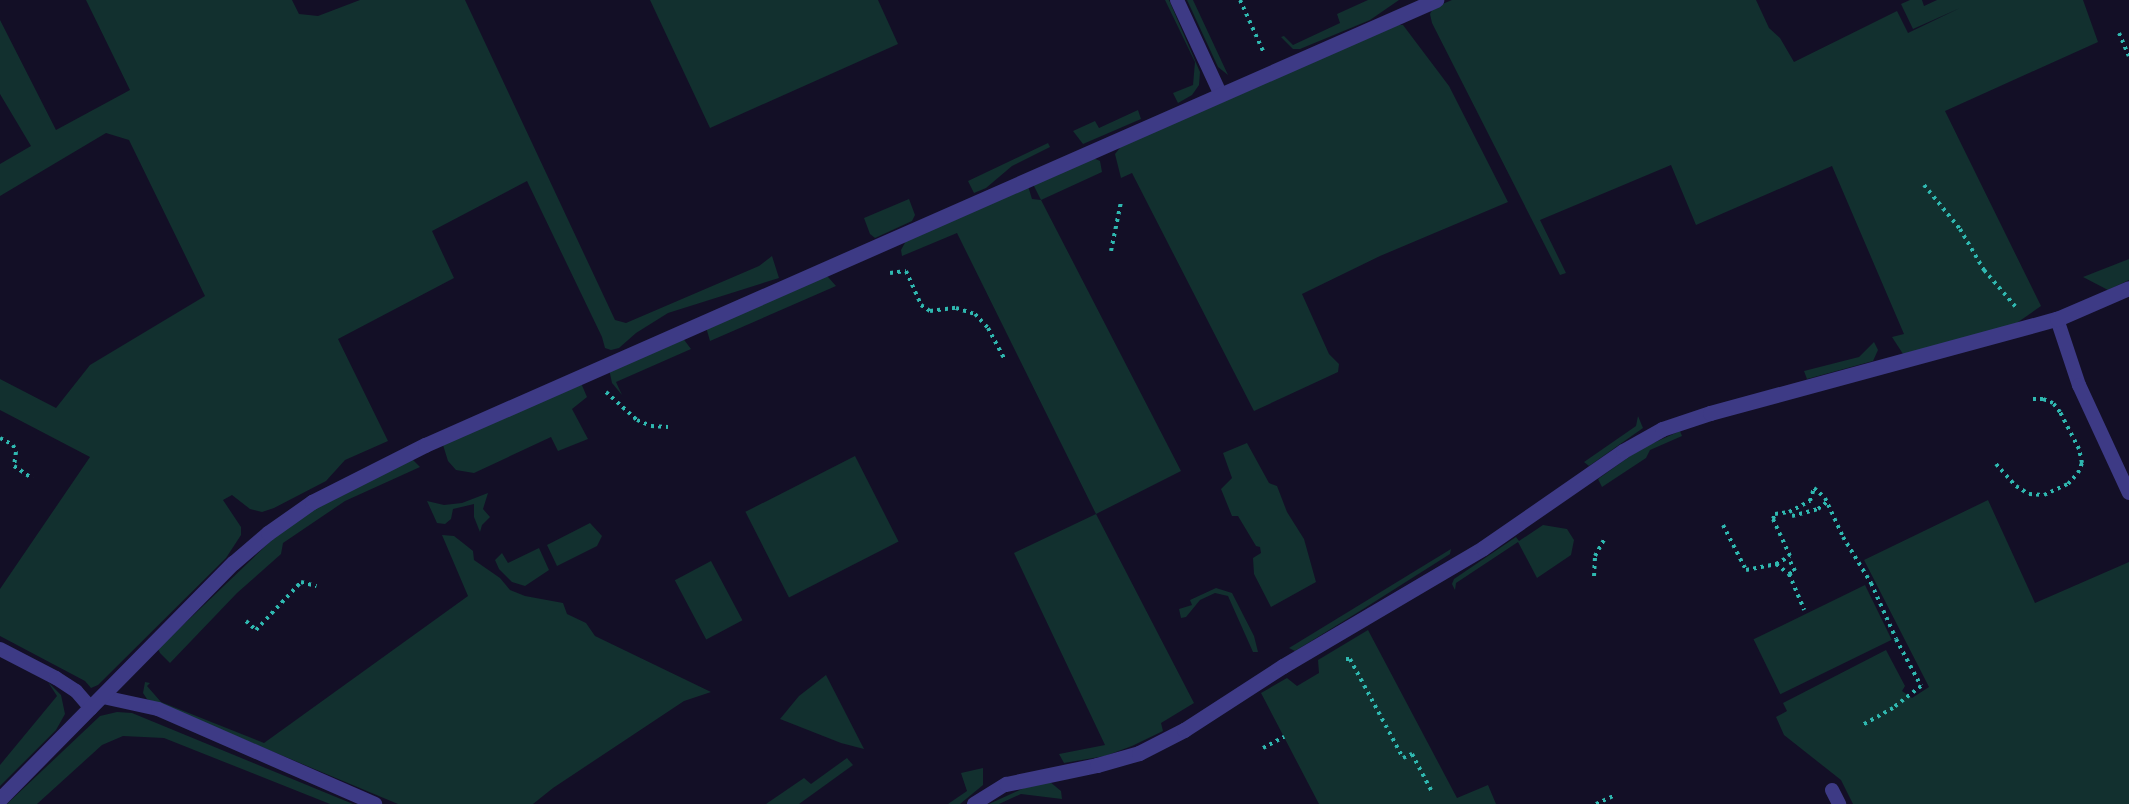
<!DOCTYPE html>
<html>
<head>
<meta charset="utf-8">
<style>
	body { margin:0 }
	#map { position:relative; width:2129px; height:804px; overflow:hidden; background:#130f26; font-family:Figtree,sans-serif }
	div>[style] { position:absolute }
	.green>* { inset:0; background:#12302f; transform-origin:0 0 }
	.path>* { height:4px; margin-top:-2px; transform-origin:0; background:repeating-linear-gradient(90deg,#2fb8b0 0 3px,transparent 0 7.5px) }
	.lane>* { height:14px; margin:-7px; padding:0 7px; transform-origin:7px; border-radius:7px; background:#3d3a85 }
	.street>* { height:15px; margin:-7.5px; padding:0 7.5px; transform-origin:7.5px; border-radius:7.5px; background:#3d3a85 }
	span { translate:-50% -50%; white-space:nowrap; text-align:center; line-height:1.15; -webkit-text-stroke:4.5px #130f26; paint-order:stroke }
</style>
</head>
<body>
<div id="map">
	<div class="green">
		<i style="clip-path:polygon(86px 0,292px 0,299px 14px,318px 16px,360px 0,465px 0,615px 320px,626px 323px,759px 266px,772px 256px,779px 278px,668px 313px,636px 333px,619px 348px,611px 350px,605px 348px,602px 337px,527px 181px,432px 231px,454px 278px,338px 339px,388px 441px,345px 460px,326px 481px,274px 508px,262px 512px,250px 509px,232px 495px,223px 500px,241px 527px,241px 535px,226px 558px,98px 685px,91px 688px,85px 681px,0 636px,0 589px,90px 457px,0 410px,0 379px,56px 408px,90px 365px,205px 296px,129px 140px,106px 133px,0 196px,0 164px,31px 146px,0 94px,0 20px,56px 130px,130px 90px)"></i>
		<i style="clip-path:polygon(650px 0,878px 0,898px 44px,710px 128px)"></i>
		<i style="clip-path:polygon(1165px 0,1169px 0,1200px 72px,1199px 85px,1192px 95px,1178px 103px,1173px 93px,1193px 85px,1195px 62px)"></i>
		<i style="clip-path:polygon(1187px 0,1193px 0,1228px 75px,1218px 67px)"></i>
		<i style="clip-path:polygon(1368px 0,1399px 0,1370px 20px,1300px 49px,1293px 49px,1281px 37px,1284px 36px,1293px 45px,1340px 23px,1337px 14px)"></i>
		<i style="clip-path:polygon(1452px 0,1756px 0,1769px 28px,1780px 38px,1794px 62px,1897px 11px,1908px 33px,1960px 8px,1913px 29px,1901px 4px,1910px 0,1922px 0,1924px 6px,1937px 0,2083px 0,2098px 42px,1945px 111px,2041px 306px,2011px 327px,1903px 354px,1892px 337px,1904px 334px,1832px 166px,1696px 225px,1671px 165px,1540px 220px,1566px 273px,1560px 275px,1432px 23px,1430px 14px,1433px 8px)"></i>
		<i style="clip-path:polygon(1397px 25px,1403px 25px,1449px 86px,1508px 202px,1380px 256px,1302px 294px,1329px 354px,1339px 364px,1338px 372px,1254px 411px,1132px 173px,1121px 178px,1115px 154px,1123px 144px)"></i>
		<i style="clip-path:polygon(1138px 110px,1141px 119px,1083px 144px,1073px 131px,1095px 121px,1099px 128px)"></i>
		<i style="clip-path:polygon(1048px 143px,1050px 147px,1012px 166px,986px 188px,974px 193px,968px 181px)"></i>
		<i style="clip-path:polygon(1091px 157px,1100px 161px,1102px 172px,1041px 200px,1181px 471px,1096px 514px,1194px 703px,1161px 723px,1163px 731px,1132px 746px,1105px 756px,1064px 763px,1059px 754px,1105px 745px,1014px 553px,1096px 514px,957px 233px,902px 256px,901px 250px,907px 239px,1028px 186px,1032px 199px,1041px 200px,1033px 184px)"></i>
		<i style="clip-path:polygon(909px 199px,915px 215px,912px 221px,875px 238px,870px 234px,864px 218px)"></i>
		<i style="clip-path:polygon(2129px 259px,2129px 280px,2108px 290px,2083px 277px)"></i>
		<i style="clip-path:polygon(823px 277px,828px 277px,836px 286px,710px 341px,706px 327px)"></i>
		<i style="clip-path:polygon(682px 337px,691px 349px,616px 382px,622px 395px,612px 383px,609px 369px)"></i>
		<i style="clip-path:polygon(1874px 342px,1878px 350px,1873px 361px,1807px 379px,1804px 371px,1859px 357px)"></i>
		<i style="clip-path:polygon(581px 383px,587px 397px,572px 409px,588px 439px,558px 451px,551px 437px,474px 473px,456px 470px,448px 461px,443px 445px)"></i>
		<i style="clip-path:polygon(1638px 416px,1643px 428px,1589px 466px,1584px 462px,1636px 426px)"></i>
		<i style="clip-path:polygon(1680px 431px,1682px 436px,1650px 450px,1646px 458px,1602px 487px,1598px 479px,1640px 449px)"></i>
		<i style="clip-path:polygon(1247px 443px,1269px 483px,1277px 486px,1287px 512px,1304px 539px,1316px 582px,1271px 607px,1254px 574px,1253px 558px,1261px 553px,1260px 547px,1256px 546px,1238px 516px,1232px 516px,1221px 489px,1232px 478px,1223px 453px)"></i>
		<i style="left:855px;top:456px;width:96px;height:123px;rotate:63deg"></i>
		<i style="clip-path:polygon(412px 459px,420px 467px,345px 501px,283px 543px,281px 554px,237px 593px,170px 663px,160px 653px,158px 649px,276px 536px,313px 510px)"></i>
		<i style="clip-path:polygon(488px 493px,483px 509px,490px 517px,482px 525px,480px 532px,474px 517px,474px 504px,453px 509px,451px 519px,445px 524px,437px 523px,427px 501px,444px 505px,462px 503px)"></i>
		<i style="clip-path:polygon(1988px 500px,2035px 603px,2129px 562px,2129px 804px,1853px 804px,1841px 780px,1784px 735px,1776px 717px,1787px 711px,1783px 703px,1886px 650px,1905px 686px,1902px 691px,1912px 698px,1929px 687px,1864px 560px)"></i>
		<i style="clip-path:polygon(590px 523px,602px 536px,597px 546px,557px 566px,547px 545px)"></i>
		<i style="clip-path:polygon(1543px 525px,1567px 529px,1574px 540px,1571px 555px,1537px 578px,1518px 542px,1456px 583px,1455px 590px,1452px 584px,1454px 579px,1516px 537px,1519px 541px)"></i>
		<i style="clip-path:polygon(442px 535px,454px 536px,463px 543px,473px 551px,474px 560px,500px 578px,510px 590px,525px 596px,563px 603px,567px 614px,586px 623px,595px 636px,711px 692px,684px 701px,553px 788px,533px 804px,398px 804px,147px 699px,143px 693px,145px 682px,150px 683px,147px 686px,161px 702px,264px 743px,468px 596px)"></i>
		<i style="clip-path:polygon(539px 548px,549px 570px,525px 586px,512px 582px,499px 569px,495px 560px,502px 553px,508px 563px)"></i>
		<i style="clip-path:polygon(1451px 549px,1450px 554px,1360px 611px,1295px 651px,1289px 648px)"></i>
		<i style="left:711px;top:561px;width:67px;height:41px;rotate:62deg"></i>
		<i style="left:1865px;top:585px;width:61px;height:124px;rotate:64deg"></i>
		<i style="clip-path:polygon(1216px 588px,1232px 593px,1254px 636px,1258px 652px,1253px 652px,1228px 596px,1215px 593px,1200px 600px,1186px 617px,1181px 618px,1179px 609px,1192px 605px,1190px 600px)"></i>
		<i style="clip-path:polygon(1368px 630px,1457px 798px,1488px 785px,1496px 804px,1319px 804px,1261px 693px,1287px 678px,1297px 686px,1319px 673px,1318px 660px)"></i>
		<i style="clip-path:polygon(826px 675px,864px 749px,841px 743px,780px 719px,799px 696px)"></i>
		<i style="clip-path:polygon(48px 682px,61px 695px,65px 714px,56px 730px,0 786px,0 765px,57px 696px)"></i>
		<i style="clip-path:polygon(117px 712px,132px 713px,353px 804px,330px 804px,164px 738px,123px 736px,102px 745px,37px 804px,7px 804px,100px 716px)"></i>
		<i style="clip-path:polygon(847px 758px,853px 765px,799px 804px,766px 804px,804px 778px,811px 784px)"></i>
		<i style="clip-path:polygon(983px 768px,983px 785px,960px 804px,948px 804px,967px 791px,961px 773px)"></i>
		<i style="clip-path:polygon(1050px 782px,1061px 791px,1062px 799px,1021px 794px,999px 804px,989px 804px,1024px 788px)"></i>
	</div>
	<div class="path">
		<i style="left:1240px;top:0;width:56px;rotate:65.7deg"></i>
		<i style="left:2119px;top:33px;width:25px;rotate:67deg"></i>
		<i style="left:1924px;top:185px;width:57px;rotate:50.7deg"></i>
		<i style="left:1960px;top:229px;width:48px;rotate:59.7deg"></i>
		<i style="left:1984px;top:270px;width:48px;rotate:49.3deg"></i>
		<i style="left:1111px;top:251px;width:50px;rotate:-78.5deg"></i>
		<i style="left:890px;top:273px;width:16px;rotate:-7deg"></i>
		<i style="left:906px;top:271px;width:37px;rotate:66deg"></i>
		<i style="left:921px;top:305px;width:11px;rotate:34deg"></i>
		<i style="left:930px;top:311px;width:26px;rotate:-7deg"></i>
		<i style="left:956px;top:308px;width:20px;rotate:18deg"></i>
		<i style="left:975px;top:314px;width:19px;rotate:47deg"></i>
		<i style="left:988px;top:328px;width:34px;rotate:62deg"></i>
		<i style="left:606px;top:392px;width:42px;rotate:42.1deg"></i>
		<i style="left:637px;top:420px;width:15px;rotate:23deg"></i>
		<i style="left:651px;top:426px;width:17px;rotate:3deg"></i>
		<i style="left:0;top:438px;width:15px;rotate:28deg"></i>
		<i style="left:13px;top:445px;width:8px;rotate:67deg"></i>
		<i style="left:16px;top:452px;width:14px;rotate:98deg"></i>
		<i style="left:14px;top:466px;width:22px;rotate:34deg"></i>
		<i style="left:1996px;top:464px;width:30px;rotate:48deg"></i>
		<i style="left:2016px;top:486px;width:15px;rotate:32deg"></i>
		<i style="left:2029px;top:494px;width:15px;rotate:4deg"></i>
		<i style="left:2044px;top:495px;width:26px;rotate:-25deg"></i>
		<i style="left:2068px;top:484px;width:15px;rotate:-48deg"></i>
		<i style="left:2078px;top:473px;width:11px;rotate:-68deg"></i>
		<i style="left:2082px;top:463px;width:14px;rotate:-102deg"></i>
		<i style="left:2079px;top:449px;width:42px;rotate:-117.2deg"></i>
		<i style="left:2060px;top:412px;width:11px;rotate:-128deg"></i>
		<i style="left:2053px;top:403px;width:11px;rotate:-158deg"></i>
		<i style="left:2043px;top:399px;width:13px;rotate:180deg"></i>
		<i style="left:1792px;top:516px;width:27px;rotate:-15deg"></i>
		<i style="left:1818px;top:509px;width:11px;rotate:-38deg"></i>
		<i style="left:1723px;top:525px;width:51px;rotate:62.9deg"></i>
		<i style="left:1746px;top:570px;width:31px;rotate:-11deg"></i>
		<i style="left:1776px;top:564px;width:16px;rotate:38deg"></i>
		<i style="left:1789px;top:574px;width:39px;rotate:67deg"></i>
		<i style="left:1776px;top:564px;width:16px;rotate:-30deg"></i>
		<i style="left:1790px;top:556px;width:41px;rotate:-114.7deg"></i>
		<i style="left:1773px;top:519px;width:5px;rotate:-68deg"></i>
		<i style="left:1775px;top:514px;width:14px;rotate:-8deg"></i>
		<i style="left:1789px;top:512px;width:24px;rotate:-28deg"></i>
		<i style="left:1810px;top:501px;width:14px;rotate:-73deg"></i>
		<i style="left:1814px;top:488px;width:15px;rotate:42deg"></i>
		<i style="left:1825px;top:498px;width:43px;rotate:65.2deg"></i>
		<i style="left:1843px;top:537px;width:54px;rotate:58.7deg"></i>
		<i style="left:1871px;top:583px;width:61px;rotate:65.9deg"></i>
		<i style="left:1896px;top:639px;width:53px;rotate:62deg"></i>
		<i style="left:1921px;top:686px;width:36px;rotate:142deg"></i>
		<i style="left:1893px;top:708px;width:37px;rotate:151deg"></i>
		<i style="left:1789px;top:574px;width:7px;rotate:-27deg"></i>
		<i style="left:1795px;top:571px;width:13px;rotate:-117deg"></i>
		<i style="left:1594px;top:576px;width:20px;rotate:-87deg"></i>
		<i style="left:1595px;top:556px;width:21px;rotate:-61deg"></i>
		<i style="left:246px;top:621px;width:13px;rotate:42deg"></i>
		<i style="left:256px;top:630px;width:66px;rotate:-46.8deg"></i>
		<i style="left:301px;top:582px;width:16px;rotate:15deg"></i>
		<i style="left:1346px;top:659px;width:4px"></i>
		<i style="left:1350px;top:659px;width:112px;rotate:61.8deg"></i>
		<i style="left:1403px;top:758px;width:10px;rotate:-24deg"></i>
		<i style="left:1412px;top:754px;width:41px;rotate:62.2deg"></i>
		<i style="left:1263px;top:748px;width:24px;rotate:-28deg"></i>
		<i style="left:1596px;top:804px;width:19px;rotate:-25deg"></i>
	</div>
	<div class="lane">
		<i style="left:1177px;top:0;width:102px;rotate:65.2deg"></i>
		<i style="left:2057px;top:319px;width:70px;rotate:71.6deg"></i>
		<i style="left:2079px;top:385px;width:119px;rotate:65.2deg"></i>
		<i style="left:0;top:649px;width:63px;rotate:27.4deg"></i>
		<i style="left:56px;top:678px;width:24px;rotate:33deg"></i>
		<i style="left:76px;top:691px;width:23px;rotate:49deg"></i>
		<i style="left:103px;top:697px;width:56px;rotate:12.3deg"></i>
		<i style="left:158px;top:709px;width:237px;rotate:23.6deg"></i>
		<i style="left:1832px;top:790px;width:16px;rotate:63deg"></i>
		<i style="left:974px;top:804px;width:38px;rotate:-32deg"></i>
	</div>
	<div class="street">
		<i style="left:1006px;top:784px;width:93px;rotate:-11.8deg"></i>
		<i style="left:1097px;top:765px;width:44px;rotate:-15.9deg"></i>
		<i style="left:1139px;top:753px;width:51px;rotate:-27.1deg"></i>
		<i style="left:1184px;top:730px;width:118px;rotate:-32.9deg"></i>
		<i style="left:1283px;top:666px;width:232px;rotate:-30.5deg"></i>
		<i style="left:1483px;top:548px;width:170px;rotate:-34.7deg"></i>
		<i style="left:1623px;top:451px;width:45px;rotate:-29.4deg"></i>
		<i style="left:1662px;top:429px;width:51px;rotate:-18.4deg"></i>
		<i style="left:1710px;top:413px;width:360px;rotate:-15.2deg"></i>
		<i style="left:2057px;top:319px;width:78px;rotate:-23.3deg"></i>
		<i style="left:0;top:799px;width:332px;rotate:-45.4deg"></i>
		<i style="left:233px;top:563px;width:46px;rotate:-40.6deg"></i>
		<i style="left:268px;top:533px;width:54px;rotate:-35.2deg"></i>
		<i style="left:312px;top:502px;width:127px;rotate:-26.8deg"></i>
		<i style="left:425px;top:445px;width:1105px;rotate:-23.76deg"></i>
	</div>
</div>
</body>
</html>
